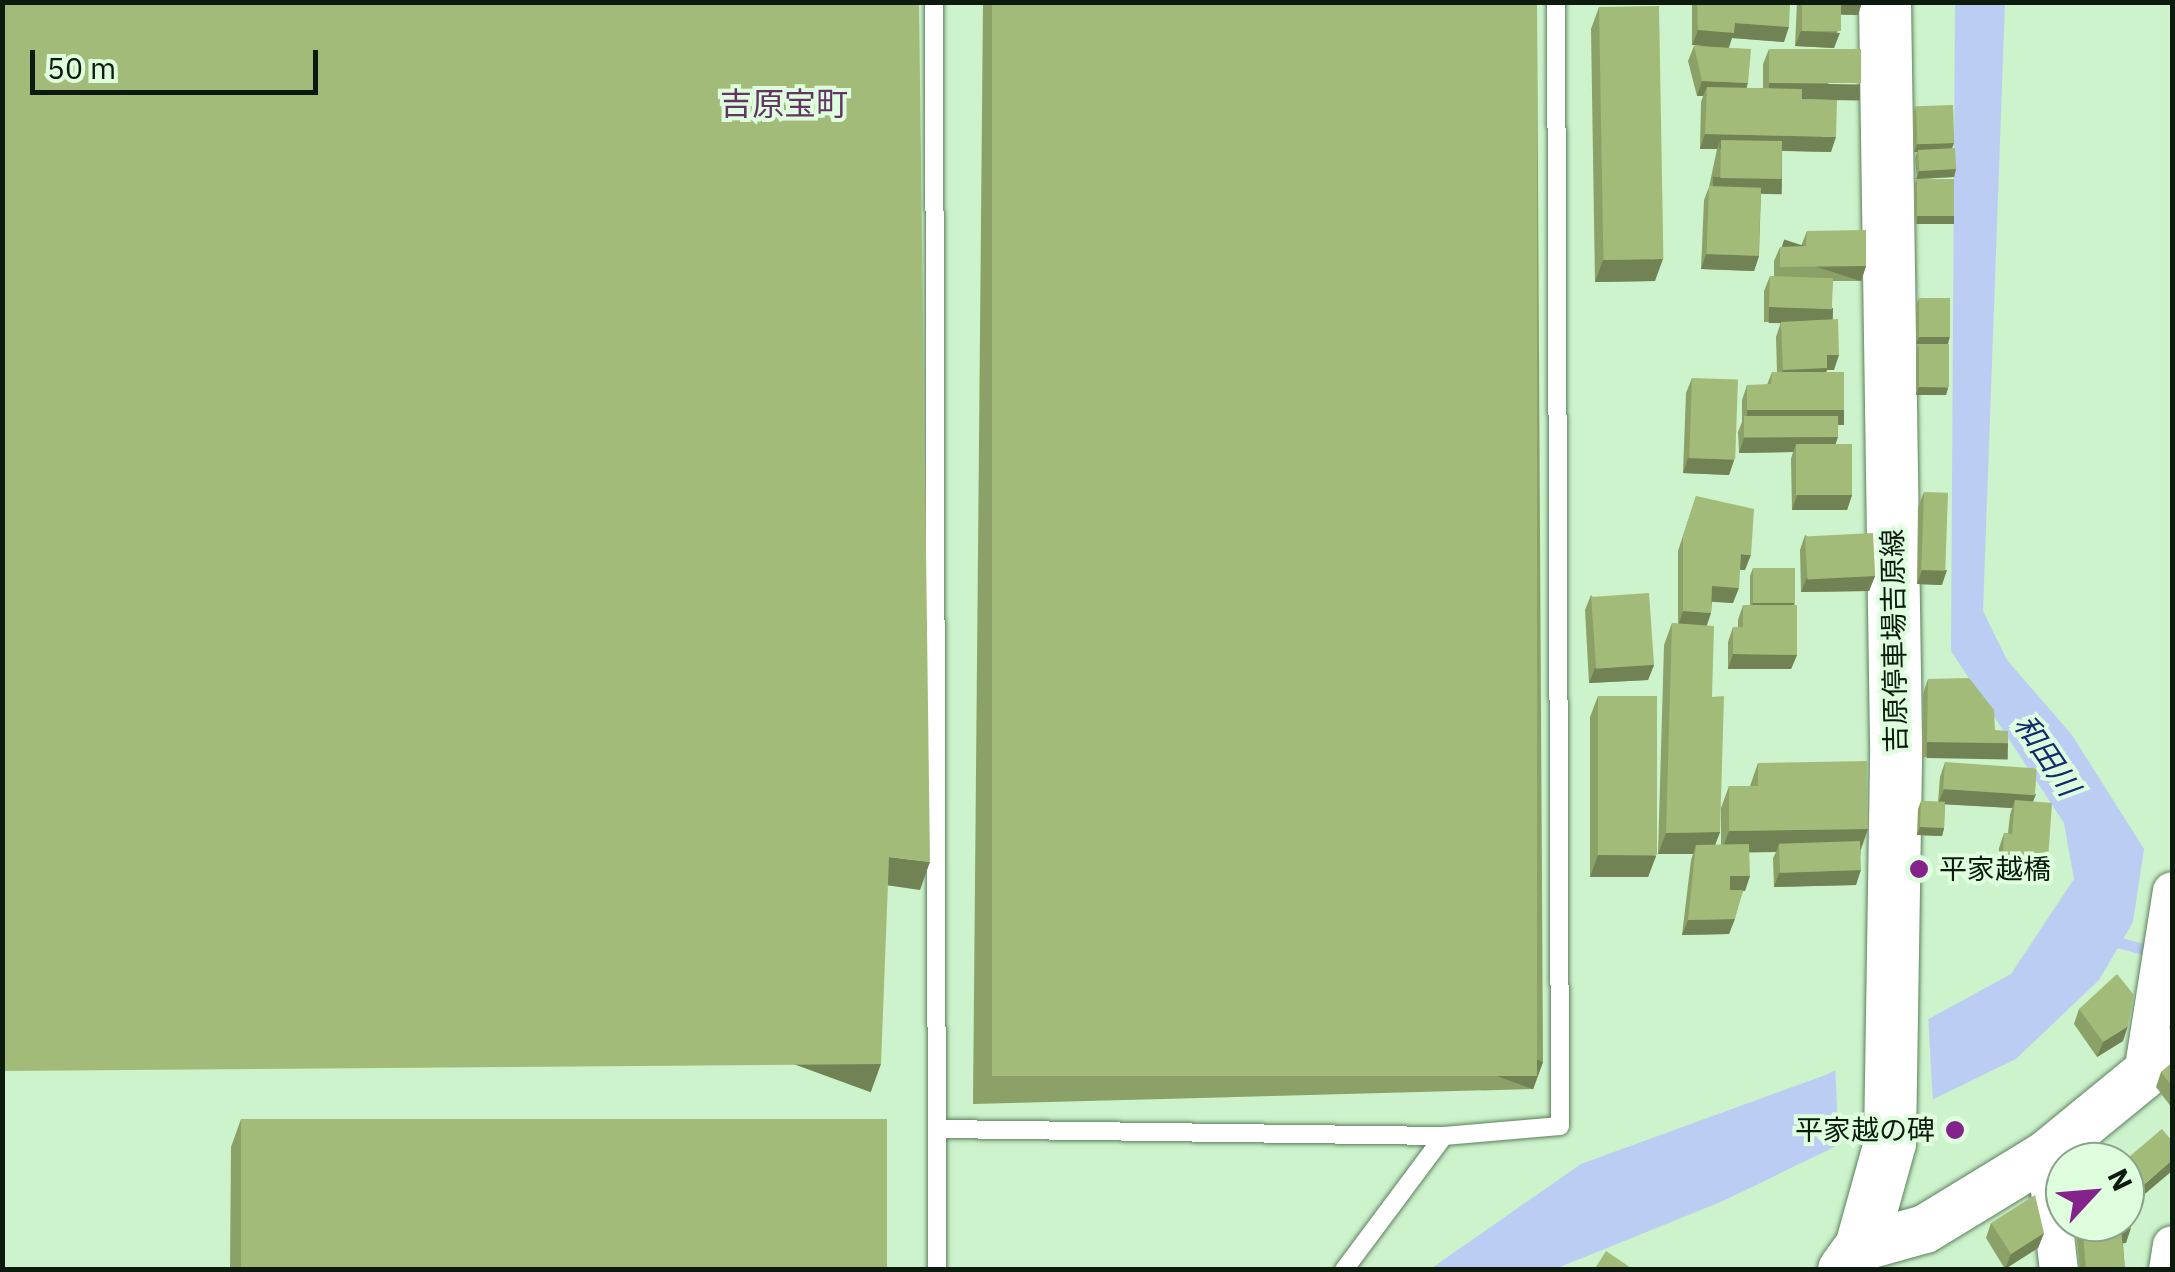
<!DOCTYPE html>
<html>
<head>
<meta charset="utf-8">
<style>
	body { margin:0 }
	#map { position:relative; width:2175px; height:1272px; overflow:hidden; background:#ccf3cb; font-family:"IBM Plex Sans","Noto Sans JP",sans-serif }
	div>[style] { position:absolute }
	.water>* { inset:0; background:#bbcdf3 }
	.pier>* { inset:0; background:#ccf3cb }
	.stream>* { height:11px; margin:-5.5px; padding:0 5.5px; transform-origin:5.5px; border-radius:5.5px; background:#bbcdf3 }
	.roads { filter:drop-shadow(0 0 2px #5c7f5c) drop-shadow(0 0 2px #5c7f5c) }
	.service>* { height:18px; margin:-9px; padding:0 9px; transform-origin:9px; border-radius:9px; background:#fff }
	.minor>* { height:38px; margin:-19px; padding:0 19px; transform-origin:19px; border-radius:19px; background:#fff }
	.tertiary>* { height:48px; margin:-24px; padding:0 24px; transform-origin:24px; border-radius:24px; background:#fff }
	.secondary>* { height:52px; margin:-26px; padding:0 26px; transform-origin:26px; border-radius:26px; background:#fff }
	.wall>* { inset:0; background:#8ba167 }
	.shaded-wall>* { inset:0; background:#718354; transform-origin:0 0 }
	.building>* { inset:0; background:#a2bb78; transform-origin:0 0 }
	.dots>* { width:28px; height:28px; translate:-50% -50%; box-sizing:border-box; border:5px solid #defede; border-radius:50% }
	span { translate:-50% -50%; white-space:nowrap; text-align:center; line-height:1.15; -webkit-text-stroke:8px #defede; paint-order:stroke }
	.street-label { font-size:28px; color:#0d1b0e }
	.poi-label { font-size:28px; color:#0d1b0e }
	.left { translate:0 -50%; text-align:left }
	.right { translate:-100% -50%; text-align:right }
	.water-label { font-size:30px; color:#112b70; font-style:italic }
	.quarter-label { font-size:32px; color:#643467 }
	.frame { position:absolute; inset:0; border:5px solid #0d1b0e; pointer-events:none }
	.north { position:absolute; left:2045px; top:1142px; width:100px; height:100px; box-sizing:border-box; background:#defede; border:2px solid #8aa38b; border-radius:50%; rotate:64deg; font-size:28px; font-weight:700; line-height:40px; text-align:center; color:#0d1b0e }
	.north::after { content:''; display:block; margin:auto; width:35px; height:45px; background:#85238d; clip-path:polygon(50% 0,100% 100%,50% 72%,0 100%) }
	.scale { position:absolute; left:30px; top:50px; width:288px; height:45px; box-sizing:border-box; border:5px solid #0d1b0e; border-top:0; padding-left:12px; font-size:30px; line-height:35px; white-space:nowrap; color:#0d1b0e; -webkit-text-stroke:8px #defede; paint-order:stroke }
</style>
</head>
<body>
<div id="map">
	<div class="water">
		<i style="clip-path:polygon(1955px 3px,2005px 3px,1983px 611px,2007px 660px,2072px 735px,2144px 849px,2133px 922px,2099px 980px,2016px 1059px,1723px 1201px,1555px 1269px,1429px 1270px,1581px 1164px,1828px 1074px,2011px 974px,2074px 879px,2064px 823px,1951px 651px)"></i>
	</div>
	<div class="pier">
		<i style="clip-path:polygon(1928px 1014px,1933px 1105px,1839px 1150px,1835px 1064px)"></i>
	</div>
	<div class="stream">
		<i style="left:2109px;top:940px;width:52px;rotate:14.6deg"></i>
	</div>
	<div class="roads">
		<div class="service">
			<i style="left:934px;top:2px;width:1268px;rotate:89.86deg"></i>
			<i style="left:941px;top:1129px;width:503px;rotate:0.8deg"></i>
			<i style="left:1344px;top:1270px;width:167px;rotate:-53.3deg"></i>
			<i style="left:1444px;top:1136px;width:116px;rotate:-4.9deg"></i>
			<i style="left:1560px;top:1126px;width:1124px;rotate:-90.2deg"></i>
		</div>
		<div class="minor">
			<i style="left:2142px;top:1080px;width:191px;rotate:-81deg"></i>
			<i style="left:2046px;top:1155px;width:116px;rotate:83.6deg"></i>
			<i style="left:2168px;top:1270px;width:25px;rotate:-81deg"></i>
		</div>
		<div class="tertiary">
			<i style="left:1861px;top:1247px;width:66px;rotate:-15.7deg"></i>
			<i style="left:1925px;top:1229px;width:142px;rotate:-31.4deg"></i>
			<i style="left:2046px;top:1155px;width:163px;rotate:-39.3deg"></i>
		</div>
		<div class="secondary">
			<i style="left:1844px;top:1270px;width:29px;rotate:-54deg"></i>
			<i style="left:1861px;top:1247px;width:108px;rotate:-74.4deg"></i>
			<i style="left:1890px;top:1143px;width:401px;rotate:-89.1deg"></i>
			<i style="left:1896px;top:742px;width:740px;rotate:-90.85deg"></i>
		</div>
	</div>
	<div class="wall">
		<i style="clip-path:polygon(983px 2px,1537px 2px,1543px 1062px,1533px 1089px,973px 1104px)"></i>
		<i style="clip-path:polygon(1692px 2px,1790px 2px,1784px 42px,1732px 38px,1729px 48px,1747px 88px,1763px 88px,1763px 64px,1769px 49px,1855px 99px,1802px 98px,1831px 152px,1782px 151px,1782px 178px,1776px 193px,1761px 193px,1759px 256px,1754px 271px,1701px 269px,1704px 200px,1709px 187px,1717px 149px,1700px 149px,1701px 102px,1703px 96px,1697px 96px,1688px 61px,1694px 46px,1708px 46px,1692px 45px)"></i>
		<i style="clip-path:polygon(1797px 2px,1862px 2px,1858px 15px,1841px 15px,1834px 48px,1795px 46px)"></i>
		<i style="clip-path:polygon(1599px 7px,1655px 281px,1595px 282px,1591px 29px)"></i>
		<i style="clip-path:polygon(1916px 106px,1954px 143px,1952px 148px,1956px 169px,1954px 177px,1920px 179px,1951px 224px,1915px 224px,1914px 186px,1917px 179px,1915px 158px,1917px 152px,1914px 152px,1913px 113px)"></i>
		<i style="clip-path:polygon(1807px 231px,1866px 266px,1861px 281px,1833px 281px,1829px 320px,1834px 370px,1827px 370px,1826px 372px,1844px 410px,1838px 425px,1835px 444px,1852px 495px,1847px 510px,1792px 510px,1791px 459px,1793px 452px,1739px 453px,1738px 432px,1742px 422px,1742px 400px,1747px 385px,1767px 385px,1772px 372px,1777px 372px,1776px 337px,1781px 322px,1764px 322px,1764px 291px,1770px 276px,1774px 276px,1774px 261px,1780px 247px,1801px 246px)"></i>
		<i style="clip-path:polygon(1919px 298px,1948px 344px,1948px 388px,1946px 395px,1916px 395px,1916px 351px,1919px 344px,1916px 344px,1916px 306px)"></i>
		<i style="clip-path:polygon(1692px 378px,1734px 460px,1729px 475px,1683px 473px,1686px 393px)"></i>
		<i style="clip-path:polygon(1924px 492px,1942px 585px,1917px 584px,1918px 507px)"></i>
		<i style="clip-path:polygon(1696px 496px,1745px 570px,1740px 570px,1733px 603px,1712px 602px,1711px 613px,1706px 625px,1712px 697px,1720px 832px,1715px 845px,1721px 845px,1721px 808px,1729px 786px,1750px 786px,1758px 763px,1868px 829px,1861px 850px,1856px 885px,1774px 887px,1773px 858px,1776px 852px,1749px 852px,1745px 891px,1743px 891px,1729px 934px,1682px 935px,1691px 860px,1693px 854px,1658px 854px,1664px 645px,1672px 623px,1678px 624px,1678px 551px)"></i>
		<i style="clip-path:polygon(1805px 535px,1875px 576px,1869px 591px,1801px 592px,1800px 550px)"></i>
		<i style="clip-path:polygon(1753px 568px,1794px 605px,1797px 655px,1791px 669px,1728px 669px,1728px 642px,1733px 627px,1738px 627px,1738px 620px,1743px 605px,1750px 605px,1750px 576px)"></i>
		<i style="clip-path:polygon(1591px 595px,1654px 665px,1648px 680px,1589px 683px,1585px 610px)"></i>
		<i style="clip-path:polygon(1928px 679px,1995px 730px,2008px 743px,2003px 758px,1922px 757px,1923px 694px)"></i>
		<i style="clip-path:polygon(1598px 696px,1656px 856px,1648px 877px,1590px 877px,1590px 717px)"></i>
		<i style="clip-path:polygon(1945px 762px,2036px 794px,2033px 801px,2048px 860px,2042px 875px,1997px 871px,1999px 848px,2004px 833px,2008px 833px,2010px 815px,2012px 808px,1945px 804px,1944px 828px,1942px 836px,1917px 835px,1918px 809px,1921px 801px,1938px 802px,1940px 777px)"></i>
		<i style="clip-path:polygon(2079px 1009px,2123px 1041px,2097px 1057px,2074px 1024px)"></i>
		<i style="clip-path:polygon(2172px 1063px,2172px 1108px,2156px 1087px,2161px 1072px)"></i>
		<i style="clip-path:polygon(241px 1119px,887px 1270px,230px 1270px,231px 1147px)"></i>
		<i style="clip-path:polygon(2162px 1129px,2133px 1204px,2130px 1200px,2126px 1243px,2123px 1243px,2125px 1270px,2080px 1270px,2075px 1222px,2125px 1222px,2125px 1162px)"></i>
		<i style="clip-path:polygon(1991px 1223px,2044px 1233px,2038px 1248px,2005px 1269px,1986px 1238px)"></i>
	</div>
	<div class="shaded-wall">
		<i style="clip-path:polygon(1840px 2px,1862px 2px,1858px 15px,1836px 14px)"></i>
		<i style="clip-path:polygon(1735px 23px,1789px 27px,1784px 42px,1732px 38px,1728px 48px,1692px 45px,1698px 30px)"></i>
		<i style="clip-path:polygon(1801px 31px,1840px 33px,1834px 48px,1795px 46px)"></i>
		<i style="clip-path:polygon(1702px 81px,1748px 83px,1743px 98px,1707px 87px,1703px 96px,1697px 96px)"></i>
		<i style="left:1769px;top:83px;width:91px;height:16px;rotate:1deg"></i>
		<i style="clip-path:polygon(1705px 134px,1836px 137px,1831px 152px,1719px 149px,1721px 140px,1717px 149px,1700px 149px)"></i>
		<i style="clip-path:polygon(1954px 143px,1951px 151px,1914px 152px,1917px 144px)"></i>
		<i style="clip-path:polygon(1956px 169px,1954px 177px,1916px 179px,1919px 171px)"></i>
		<i style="left:1713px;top:177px;width:69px;height:16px;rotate:1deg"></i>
		<i style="left:1917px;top:216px;width:37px;height:8px"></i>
		<i style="clip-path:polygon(1706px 254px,1759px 256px,1754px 271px,1701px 269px)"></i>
		<i style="clip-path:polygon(1663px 259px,1655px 281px,1595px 282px,1603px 260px)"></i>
		<i style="left:1866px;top:266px;width:16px;height:86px;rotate:108deg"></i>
		<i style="left:1769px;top:307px;width:64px;height:16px;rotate:1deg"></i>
		<i style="clip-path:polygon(1950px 336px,1948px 344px,1916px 344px,1919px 337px)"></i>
		<i style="clip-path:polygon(1827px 355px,1839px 355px,1834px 370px,1827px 370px,1822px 383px,1778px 385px,1783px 370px)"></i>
		<i style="clip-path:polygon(1919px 387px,1948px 388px,1946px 395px,1916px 395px)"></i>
		<i style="left:1747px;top:410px;width:97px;height:15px"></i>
		<i style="clip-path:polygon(1838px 437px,1833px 452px,1796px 444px,1793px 452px,1739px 453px,1744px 438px)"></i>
		<i style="clip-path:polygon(1688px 458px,1734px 460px,1729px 475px,1683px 473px)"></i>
		<i style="clip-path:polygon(1797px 495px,1852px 495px,1847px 510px,1792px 510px)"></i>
		<i style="clip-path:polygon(1741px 554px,1751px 555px,1745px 570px,1735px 569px)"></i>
		<i style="clip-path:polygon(1922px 570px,1947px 570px,1942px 585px,1917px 584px)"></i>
		<i style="clip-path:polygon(1875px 576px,1869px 591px,1801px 592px,1807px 577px)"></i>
		<i style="clip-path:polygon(1712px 586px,1739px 588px,1733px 603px,1707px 601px)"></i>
		<i style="clip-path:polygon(1795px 602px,1792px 610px,1751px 610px,1753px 603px)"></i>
		<i style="clip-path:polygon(1683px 611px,1711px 613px,1706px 628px,1678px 626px)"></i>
		<i style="clip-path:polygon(1733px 654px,1797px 655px,1791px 669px,1728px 669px)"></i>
		<i style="clip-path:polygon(1654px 665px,1648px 680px,1589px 683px,1595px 668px)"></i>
		<i style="left:1927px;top:742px;width:81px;height:16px;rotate:1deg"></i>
		<i style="clip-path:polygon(1944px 789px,2036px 794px,2030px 809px,2015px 800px,2012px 808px,1938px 804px)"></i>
		<i style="clip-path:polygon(1920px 827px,1944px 828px,1942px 836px,1917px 835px)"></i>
		<i style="clip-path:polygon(1868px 829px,1860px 850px,1779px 844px,1776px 852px,1721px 853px,1729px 831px)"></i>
		<i style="clip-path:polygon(1720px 832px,1712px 853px,1696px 845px,1693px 854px,1658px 854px,1666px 833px)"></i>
		<i style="clip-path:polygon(1598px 855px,1656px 856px,1648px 877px,1590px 877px)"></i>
		<i style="clip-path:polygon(2003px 856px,2048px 860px,2042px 875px,1997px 871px)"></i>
		<i style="clip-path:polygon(889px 857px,930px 862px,920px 890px,878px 884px)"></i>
		<i style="clip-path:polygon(1861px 870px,1856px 885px,1774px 887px,1779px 873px)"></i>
		<i style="clip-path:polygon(1730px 876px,1750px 876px,1745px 891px,1724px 891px)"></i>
		<i style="clip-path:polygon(1735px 919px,1729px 934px,1682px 935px,1688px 920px)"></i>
		<i style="clip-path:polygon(2128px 1026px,2123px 1041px,2097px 1057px,2103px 1042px)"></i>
		<i style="left:1543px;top:1062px;width:29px;height:560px;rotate:110deg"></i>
		<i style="left:881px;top:1064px;width:30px;height:879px;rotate:110deg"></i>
		<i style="clip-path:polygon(2172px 1160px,2172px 1171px,2133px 1204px,2139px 1189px)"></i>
		<i style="clip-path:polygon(2131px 1228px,2126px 1243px,2116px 1244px,2121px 1229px)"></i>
		<i style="clip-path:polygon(2044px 1233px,2038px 1248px,2005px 1269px,2011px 1254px)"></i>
	</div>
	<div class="building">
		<i style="clip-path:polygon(2px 2px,919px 2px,930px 862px,889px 857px,881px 1064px,2px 1071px)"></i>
		<i style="left:992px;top:2px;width:545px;height:1074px"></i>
		<i style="clip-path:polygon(1697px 2px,1790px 2px,1789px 27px,1735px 23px,1734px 33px,1698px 30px)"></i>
		<i style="left:1802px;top:2px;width:39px;height:29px"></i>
		<i style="left:1659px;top:6px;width:253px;height:60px;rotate:89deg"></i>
		<i style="clip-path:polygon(1694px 46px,1751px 49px,1748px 83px,1702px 81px)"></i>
		<i style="left:1769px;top:49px;width:92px;height:34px"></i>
		<i style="clip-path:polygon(1707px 87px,1802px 89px,1802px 99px,1837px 100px,1836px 137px,1705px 134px)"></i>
		<i style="left:1953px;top:105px;width:38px;height:37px;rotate:88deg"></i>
		<i style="left:1721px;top:140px;width:61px;height:38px;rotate:1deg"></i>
		<i style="left:1955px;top:148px;width:21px;height:37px;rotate:87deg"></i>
		<i style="left:1917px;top:179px;width:37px;height:37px"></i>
		<i style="left:1709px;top:186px;width:52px;height:68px;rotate:2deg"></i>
		<i style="clip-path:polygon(1866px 230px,1866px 266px,1780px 267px,1780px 247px,1806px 246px,1807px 231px)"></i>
		<i style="left:1770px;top:276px;width:63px;height:31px;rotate:2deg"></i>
		<i style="left:1919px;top:298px;width:31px;height:39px"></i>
		<i style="clip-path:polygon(1838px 319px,1839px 355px,1827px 355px,1827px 368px,1783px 370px,1781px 322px)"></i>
		<i style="left:1919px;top:344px;width:30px;height:43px"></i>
		<i style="clip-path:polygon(1772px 372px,1844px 372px,1844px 410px,1747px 410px,1747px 385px,1771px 384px)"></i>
		<i style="left:1692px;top:378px;width:46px;height:80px;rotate:2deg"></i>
		<i style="left:1838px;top:416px;width:21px;height:94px;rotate:90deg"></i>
		<i style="left:1796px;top:444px;width:56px;height:51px"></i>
		<i style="left:1924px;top:492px;width:24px;height:78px;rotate:2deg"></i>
		<i style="clip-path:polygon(1696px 496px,1754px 509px,1751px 555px,1741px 554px,1739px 588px,1712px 586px,1711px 613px,1683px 611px,1683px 536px)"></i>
		<i style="left:1873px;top:533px;width:43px;height:68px;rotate:87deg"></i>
		<i style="left:1753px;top:568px;width:42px;height:35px"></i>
		<i style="left:1649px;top:593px;width:72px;height:58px;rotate:86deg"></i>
		<i style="clip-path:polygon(1743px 605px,1797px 605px,1797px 655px,1733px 654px,1733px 627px,1743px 627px)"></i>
		<i style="clip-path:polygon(1672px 623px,1714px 626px,1712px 697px,1724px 696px,1720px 832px,1666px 833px)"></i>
		<i style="clip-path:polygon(1969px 678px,1994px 710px,1995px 730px,2008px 731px,2008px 743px,1927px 742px,1928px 679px)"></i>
		<i style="left:1598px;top:696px;width:59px;height:159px"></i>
		<i style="clip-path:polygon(1867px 761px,1868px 829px,1729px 831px,1729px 786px,1758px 786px,1758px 763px)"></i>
		<i style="left:1945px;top:762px;width:92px;height:27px;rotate:4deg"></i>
		<i style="clip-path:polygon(2015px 800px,2052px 803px,2048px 860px,2003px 856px,2004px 833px,2012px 834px)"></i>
		<i style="left:1921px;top:801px;width:24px;height:26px;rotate:2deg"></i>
		<i style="left:1860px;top:841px;width:29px;height:81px;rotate:88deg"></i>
		<i style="clip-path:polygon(1749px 844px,1750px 876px,1730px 876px,1730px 890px,1743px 890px,1735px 919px,1688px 920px,1696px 845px)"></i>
		<i style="clip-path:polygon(2117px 974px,2134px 995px,2128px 1026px,2103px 1042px,2079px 1009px)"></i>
		<i style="clip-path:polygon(2172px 1063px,2172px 1086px,2161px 1072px)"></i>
		<i style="left:241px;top:1119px;width:646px;height:151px"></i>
		<i style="clip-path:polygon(2162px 1129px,2172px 1141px,2172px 1160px,2139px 1189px,2125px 1172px,2125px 1162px,2123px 1162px)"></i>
		<i style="clip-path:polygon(2125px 1193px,2130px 1197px,2131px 1228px,2121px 1229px,2125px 1270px,2086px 1270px,2082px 1222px,2125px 1222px)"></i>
		<i style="clip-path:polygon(2035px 1195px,2044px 1233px,2011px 1254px,1991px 1223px)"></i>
		<i style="clip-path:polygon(1606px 1251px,1634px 1270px,1594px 1270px)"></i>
	</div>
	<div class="dots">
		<i style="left:1919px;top:869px;background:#85238d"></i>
		<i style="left:1955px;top:1130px;background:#85238d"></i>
	</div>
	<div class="street-label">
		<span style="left:1894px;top:641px;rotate:-91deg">吉原停車場吉原線</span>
	</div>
	<div class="poi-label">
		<span class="left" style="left:1939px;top:869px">平家越橋</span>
		<span class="right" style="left:1935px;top:1130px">平家越の碑</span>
	</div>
	<div class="water-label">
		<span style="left:2047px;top:755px;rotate:56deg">和田川</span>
	</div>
	<div class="quarter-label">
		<span style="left:784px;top:103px">吉原宝町</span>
	</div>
	<div class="frame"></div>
	<div class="north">N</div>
	<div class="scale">50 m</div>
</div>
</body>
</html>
